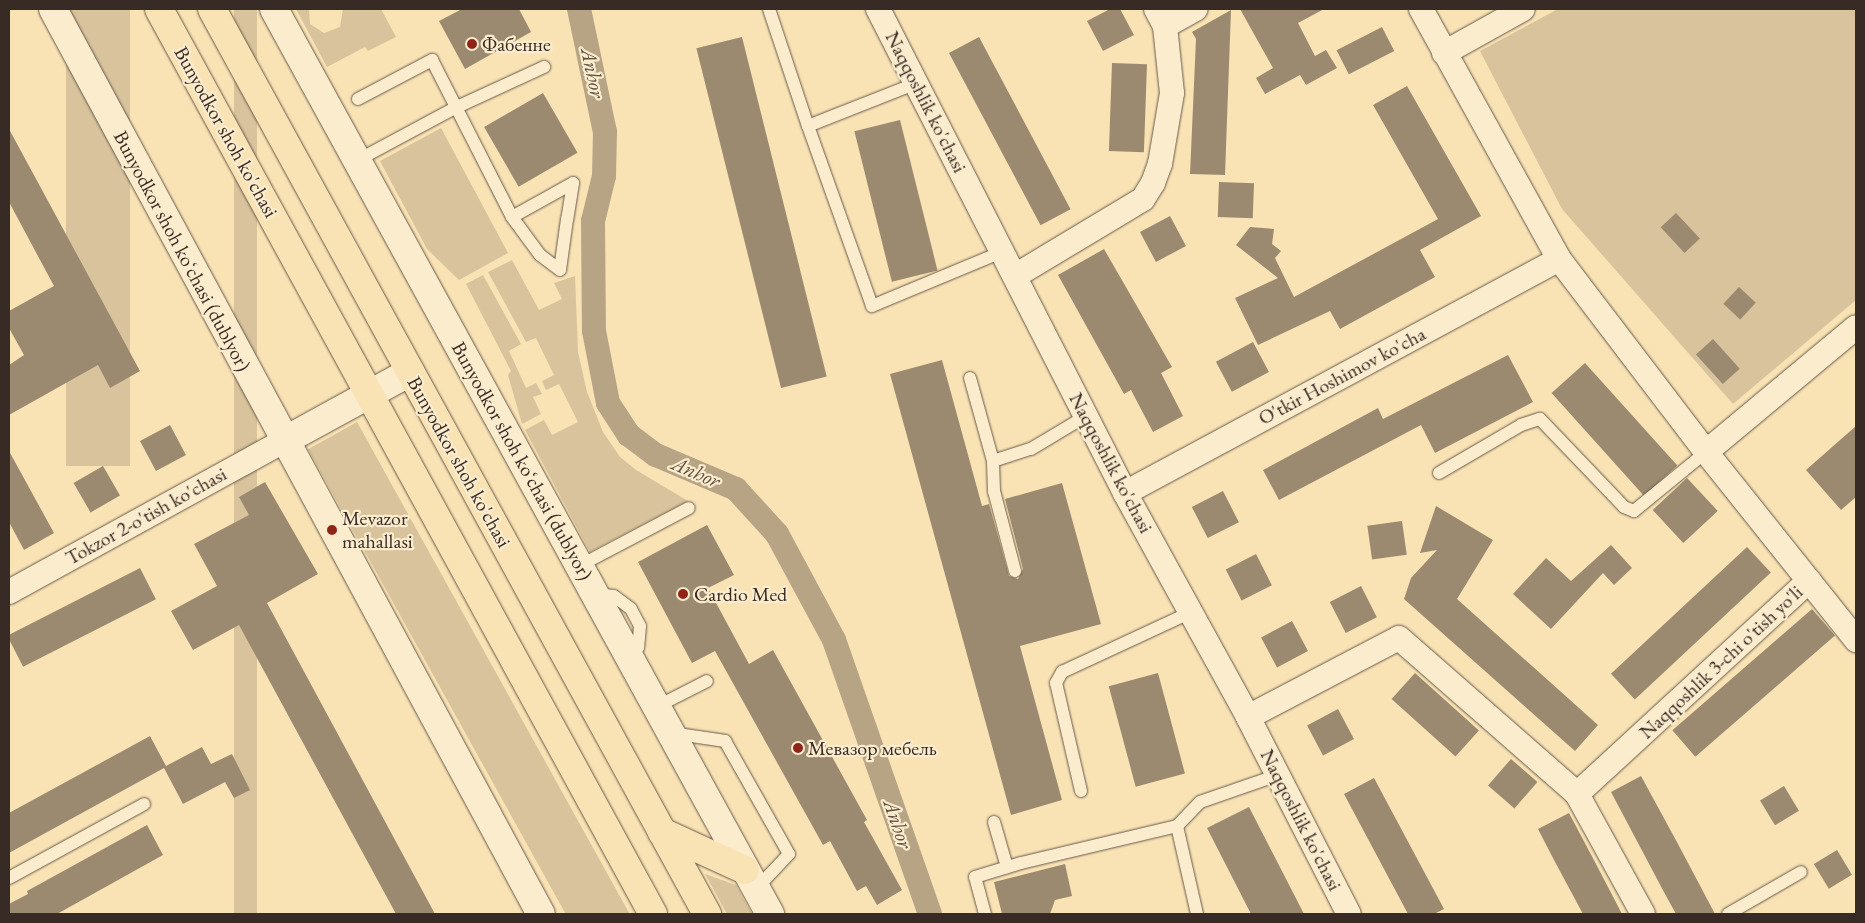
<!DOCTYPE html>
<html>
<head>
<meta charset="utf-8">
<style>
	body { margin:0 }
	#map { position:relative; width:1865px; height:923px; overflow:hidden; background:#f9e2b4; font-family:"EB Garamond",serif }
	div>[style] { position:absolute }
	.green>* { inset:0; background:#d8c39c; transform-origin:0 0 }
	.stream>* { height:7px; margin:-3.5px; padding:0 3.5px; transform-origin:3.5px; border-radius:3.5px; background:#b7a484 }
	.canal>* { height:24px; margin:-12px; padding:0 12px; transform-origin:12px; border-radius:12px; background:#b7a484 }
	.building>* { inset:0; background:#9c8a70; transform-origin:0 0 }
	.roads { filter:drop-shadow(0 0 1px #68594a) drop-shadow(0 0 1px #68594a) }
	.service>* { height:12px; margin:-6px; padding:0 6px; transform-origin:6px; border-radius:6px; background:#fbecce }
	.minor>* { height:24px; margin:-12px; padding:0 12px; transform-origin:12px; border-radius:12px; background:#fbecce }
	.tertiary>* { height:28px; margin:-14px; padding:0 14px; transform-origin:14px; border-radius:14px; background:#fbecce }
	.primary>* { height:28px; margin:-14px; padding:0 14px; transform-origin:14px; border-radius:14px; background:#f9e2b4 }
	.dots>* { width:14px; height:14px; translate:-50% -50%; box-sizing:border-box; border:2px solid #fbecce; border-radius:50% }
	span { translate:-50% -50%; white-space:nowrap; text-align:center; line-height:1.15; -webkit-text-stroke:4.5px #fbecce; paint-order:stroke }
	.poi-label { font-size:20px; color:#382b26 }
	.left { translate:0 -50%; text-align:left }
	.street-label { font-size:20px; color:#382b26 }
	.water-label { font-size:21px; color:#5e4f42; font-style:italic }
	.frame { position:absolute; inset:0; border:10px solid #382b26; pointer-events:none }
</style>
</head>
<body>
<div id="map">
	<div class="green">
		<i style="left:66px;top:9px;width:64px;height:457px"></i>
		<i style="left:234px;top:9px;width:23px;height:939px"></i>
		<i style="clip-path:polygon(296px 9px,309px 9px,310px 24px,324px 33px,340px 27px,343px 9px,381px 9px,396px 37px,368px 51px,365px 47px,327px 67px)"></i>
		<i style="clip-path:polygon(1558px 9px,1856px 9px,1856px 300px,1733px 404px,1562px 209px,1480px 51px)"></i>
		<i style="clip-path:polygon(441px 128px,508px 253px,459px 280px,427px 249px,380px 161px)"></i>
		<i style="clip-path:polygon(512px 260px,539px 310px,562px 299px,554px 283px,575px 276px,578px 352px,587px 392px,603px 432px,620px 457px,636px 470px,688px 501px,590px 552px,525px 430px,544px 420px,552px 435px,578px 422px,559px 384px,546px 390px,542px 381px,554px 375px,536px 338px,526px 342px,488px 272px)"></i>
		<i style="clip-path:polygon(483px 275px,521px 344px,509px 351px,526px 388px,536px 383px,542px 394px,533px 397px,541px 414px,522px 424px,508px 375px,511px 371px,466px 284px)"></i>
		<i style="left:357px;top:422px;width:561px;height:56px;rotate:61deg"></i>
		<i style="clip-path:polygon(705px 874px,736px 885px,752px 914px,727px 914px)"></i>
	</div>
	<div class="stream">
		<i style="left:907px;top:867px;width:5px;rotate:-22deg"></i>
	</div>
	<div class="canal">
		<i style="left:579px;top:9px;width:126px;rotate:78.1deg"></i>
		<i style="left:605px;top:132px;width:44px;rotate:91.3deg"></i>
		<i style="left:604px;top:176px;width:46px;rotate:103.7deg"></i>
		<i style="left:593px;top:221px;width:110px;rotate:89.5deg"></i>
		<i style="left:594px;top:331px;width:73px;rotate:79deg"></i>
		<i style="left:608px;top:403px;width:38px;rotate:57deg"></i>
		<i style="left:629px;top:435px;width:34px;rotate:37deg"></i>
		<i style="left:656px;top:455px;width:87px;rotate:23deg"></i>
		<i style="left:736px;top:489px;width:61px;rotate:47.7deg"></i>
		<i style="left:777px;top:534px;width:120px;rotate:61.7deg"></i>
		<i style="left:834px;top:640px;width:290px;rotate:70.7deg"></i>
	</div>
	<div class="building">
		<i style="clip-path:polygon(462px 9px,519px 9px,531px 32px,465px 69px,439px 21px)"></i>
		<i style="clip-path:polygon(1110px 9px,1120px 9px,1134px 35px,1103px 51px,1087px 21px)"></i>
		<i style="clip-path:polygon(1240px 9px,1324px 9px,1298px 23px,1315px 56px,1326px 50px,1337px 68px,1306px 85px,1300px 75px,1265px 94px,1256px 78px,1273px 68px)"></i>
		<i style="clip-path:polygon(1231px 10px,1225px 175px,1190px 174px,1196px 39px,1192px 32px)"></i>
		<i style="left:1382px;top:27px;width:27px;height:51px;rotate:63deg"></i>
		<i style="left:742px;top:37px;width:350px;height:47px;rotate:76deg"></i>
		<i style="left:979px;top:37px;width:195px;height:34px;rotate:62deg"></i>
		<i style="left:1112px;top:63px;width:35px;height:88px;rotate:2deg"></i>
		<i style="clip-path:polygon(1407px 86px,1481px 216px,1420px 250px,1435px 277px,1340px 329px,1330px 311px,1258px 345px,1235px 298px,1278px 278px,1236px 245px,1250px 227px,1274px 229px,1272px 244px,1281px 251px,1275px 258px,1294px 297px,1438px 219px,1373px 105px)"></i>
		<i style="left:543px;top:93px;width:69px;height:68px;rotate:60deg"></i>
		<i style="left:900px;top:120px;width:155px;height:47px;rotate:76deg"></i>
		<i style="clip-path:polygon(9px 129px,140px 371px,110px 388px,98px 365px,9px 415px,9px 365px,24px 355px,9px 328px,9px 311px,54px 286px,9px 202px)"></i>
		<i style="left:1219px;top:182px;width:35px;height:35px;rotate:2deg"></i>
		<i style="left:1676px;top:213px;width:35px;height:21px;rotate:47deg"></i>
		<i style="left:1170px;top:216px;width:34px;height:34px;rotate:62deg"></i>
		<i style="clip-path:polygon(1104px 249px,1172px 367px,1161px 373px,1183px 416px,1153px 432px,1131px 390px,1124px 394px,1058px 275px)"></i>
		<i style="left:1739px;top:287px;width:23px;height:23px;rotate:43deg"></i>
		<i style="left:1713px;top:339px;width:40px;height:23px;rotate:48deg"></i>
		<i style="left:1253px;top:342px;width:34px;height:42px;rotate:62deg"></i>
		<i style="clip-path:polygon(1508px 355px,1533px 402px,1435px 453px,1421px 425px,1279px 500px,1263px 470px,1378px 408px,1383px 419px)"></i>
		<i style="clip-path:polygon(942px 360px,982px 506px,989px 504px,1009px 576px,1018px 579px,1023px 569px,1005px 499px,1062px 483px,1101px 624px,1020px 646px,1062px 800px,1011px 815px,890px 374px)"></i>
		<i style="left:1585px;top:363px;width:138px;height:45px;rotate:48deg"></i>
		<i style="left:170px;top:425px;width:34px;height:34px;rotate:62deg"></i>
		<i style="clip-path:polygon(1856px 426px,1856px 497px,1841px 510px,1806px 470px)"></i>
		<i style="clip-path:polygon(9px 451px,54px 533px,24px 550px,9px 522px)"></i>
		<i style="left:103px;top:466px;width:34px;height:34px;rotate:60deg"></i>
		<i style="left:1687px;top:478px;width:45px;height:47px;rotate:47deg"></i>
		<i style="clip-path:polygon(265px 482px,318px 574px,267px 603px,435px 914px,396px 914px,239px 625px,193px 650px,171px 611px,217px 586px,194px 544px,249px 515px,239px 497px)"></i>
		<i style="left:1223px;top:491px;width:35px;height:35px;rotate:63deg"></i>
		<i style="clip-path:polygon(1436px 506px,1493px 540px,1457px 599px,1598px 725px,1575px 751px,1404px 599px,1411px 578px,1437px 550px,1420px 553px)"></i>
		<i style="left:1402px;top:521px;width:34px;height:35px;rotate:82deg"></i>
		<i style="clip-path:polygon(707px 525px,734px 575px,708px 588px,749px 664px,773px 650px,867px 820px,864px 822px,902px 890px,877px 905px,866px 886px,857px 891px,830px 841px,823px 845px,715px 651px,692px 663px,638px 562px)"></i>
		<i style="clip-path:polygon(1611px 545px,1632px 568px,1614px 585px,1603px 573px,1551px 629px,1513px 594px,1546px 558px,1571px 581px)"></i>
		<i style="left:1747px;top:547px;width:35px;height:186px;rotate:47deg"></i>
		<i style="left:1256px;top:554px;width:35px;height:34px;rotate:63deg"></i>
		<i style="left:140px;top:568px;width:35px;height:149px;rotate:63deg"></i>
		<i style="left:1361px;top:586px;width:35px;height:35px;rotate:63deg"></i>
		<i style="left:1812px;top:609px;width:35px;height:185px;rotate:49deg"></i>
		<i style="left:1292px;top:621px;width:34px;height:35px;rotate:62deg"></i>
		<i style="left:1158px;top:673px;width:104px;height:51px;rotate:75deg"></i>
		<i style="left:1415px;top:673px;width:86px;height:35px;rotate:42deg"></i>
		<i style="left:1338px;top:709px;width:34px;height:35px;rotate:62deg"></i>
		<i style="clip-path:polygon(150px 736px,166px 766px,202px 747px,211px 764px,232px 754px,250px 790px,234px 798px,225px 782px,183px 804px,164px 768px,9px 853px,9px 813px)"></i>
		<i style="left:1511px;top:759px;width:35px;height:35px;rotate:41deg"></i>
		<i style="clip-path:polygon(1641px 776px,1678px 844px,1715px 914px,1676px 914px,1665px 894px,1611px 792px)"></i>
		<i style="clip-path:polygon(1374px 778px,1444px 909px,1434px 914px,1408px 914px,1344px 794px)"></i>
		<i style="left:1784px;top:786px;width:29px;height:28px;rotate:59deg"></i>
		<i style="clip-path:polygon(1249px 807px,1304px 914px,1251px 914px,1207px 828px)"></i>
		<i style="clip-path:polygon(1569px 813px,1596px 864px,1622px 914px,1583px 914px,1554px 860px,1538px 829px)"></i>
		<i style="clip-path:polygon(147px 825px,163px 855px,57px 914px,9px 914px,9px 904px,28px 894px,27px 891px)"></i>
		<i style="left:1837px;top:850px;width:29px;height:27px;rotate:59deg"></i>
		<i style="clip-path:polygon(1065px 864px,1072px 896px,1055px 900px,1050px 914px,1002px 914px,994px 882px)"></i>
	</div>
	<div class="roads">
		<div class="service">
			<i style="left:769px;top:9px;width:123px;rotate:71.6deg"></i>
			<i style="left:917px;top:83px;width:117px;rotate:158.5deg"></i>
			<i style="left:808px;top:126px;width:191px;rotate:70.4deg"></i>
			<i style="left:872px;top:306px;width:141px;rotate:-22.6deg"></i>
			<i style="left:358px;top:99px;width:84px;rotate:-27.8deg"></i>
			<i style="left:432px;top:60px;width:176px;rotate:63deg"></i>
			<i style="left:358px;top:160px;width:112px;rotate:-28.2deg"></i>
			<i style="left:457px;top:107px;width:96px;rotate:-24.7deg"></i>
			<i style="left:573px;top:183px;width:36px;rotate:99deg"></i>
			<i style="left:567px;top:219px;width:51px;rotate:97.8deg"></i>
			<i style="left:560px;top:270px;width:25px;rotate:-143deg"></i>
			<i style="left:540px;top:255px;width:47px;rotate:-126.4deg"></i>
			<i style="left:512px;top:217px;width:70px;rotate:-29.1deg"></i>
			<i style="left:970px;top:378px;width:86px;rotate:74.5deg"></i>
			<i style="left:1439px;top:473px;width:95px;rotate:-30.3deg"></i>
			<i style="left:1521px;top:425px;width:20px;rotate:-18deg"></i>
			<i style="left:1540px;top:419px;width:122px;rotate:46.3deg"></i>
			<i style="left:1624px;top:507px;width:11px;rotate:22deg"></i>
			<i style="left:1634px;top:511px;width:93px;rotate:-39.3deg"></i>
			<i style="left:579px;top:566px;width:124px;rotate:-27.8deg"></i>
			<i style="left:1015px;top:571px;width:83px;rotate:-104.7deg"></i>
			<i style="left:994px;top:491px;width:30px;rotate:-92deg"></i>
			<i style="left:993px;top:461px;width:40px;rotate:-18deg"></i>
			<i style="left:1031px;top:449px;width:64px;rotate:-31deg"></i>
			<i style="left:595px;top:594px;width:19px;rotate:6deg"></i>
			<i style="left:614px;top:596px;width:21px;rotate:37deg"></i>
			<i style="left:631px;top:609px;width:19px;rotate:62deg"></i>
			<i style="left:640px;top:626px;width:21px;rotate:95deg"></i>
			<i style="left:638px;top:647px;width:16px;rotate:112deg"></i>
			<i style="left:656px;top:707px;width:57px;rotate:-27deg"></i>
			<i style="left:671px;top:733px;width:55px;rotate:8.4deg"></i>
			<i style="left:725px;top:741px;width:130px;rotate:60.5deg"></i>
			<i style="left:789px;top:854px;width:48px;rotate:133.3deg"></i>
			<i style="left:1081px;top:791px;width:111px;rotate:-103deg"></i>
			<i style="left:1056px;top:683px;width:13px;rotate:-61deg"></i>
			<i style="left:1062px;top:672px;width:142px;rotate:-24.9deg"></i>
			<i style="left:994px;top:822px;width:47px;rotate:73.9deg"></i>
			<i style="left:1177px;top:826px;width:90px;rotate:77.2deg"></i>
			<i style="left:9px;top:878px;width:154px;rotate:-28.7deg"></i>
			<i style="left:985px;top:914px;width:38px;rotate:-105deg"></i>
			<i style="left:975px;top:877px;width:48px;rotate:-16.9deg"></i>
			<i style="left:1021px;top:863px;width:160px;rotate:-13.3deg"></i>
			<i style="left:1177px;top:826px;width:33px;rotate:-46deg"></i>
			<i style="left:1200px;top:802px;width:83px;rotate:-19.1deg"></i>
			<i style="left:1728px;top:914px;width:84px;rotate:-29.9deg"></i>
		</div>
		<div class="minor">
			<i style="left:878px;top:9px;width:543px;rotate:62.96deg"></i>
			<i style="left:1125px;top:493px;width:256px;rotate:61.2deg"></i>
			<i style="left:1248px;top:717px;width:221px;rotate:62.9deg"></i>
			<i style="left:1421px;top:9px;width:286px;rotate:61.1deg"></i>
			<i style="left:1559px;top:259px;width:243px;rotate:52.7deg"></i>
			<i style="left:1706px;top:452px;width:241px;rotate:51.4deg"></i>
			<i style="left:1165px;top:26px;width:35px;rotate:-29deg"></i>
			<i style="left:1444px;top:53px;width:90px;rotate:-29.1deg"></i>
			<i style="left:1015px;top:276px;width:149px;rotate:-31deg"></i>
			<i style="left:1143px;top:199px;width:19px;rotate:-58deg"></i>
			<i style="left:1153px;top:183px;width:20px;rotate:-70deg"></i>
			<i style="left:1160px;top:164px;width:72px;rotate:-80.4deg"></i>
			<i style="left:1172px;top:93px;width:67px;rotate:-96deg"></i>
			<i style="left:1165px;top:26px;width:19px;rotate:-118deg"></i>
			<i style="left:1706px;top:452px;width:195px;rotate:-39.8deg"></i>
			<i style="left:1125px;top:493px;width:493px;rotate:-28.3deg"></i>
			<i style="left:9px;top:592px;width:314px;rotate:-28.8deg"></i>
			<i style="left:1248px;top:717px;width:170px;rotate:-27.6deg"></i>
			<i style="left:1399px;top:638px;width:237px;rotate:41.2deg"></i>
			<i style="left:1577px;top:794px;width:137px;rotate:61.2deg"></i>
			<i style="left:1577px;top:794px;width:315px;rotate:-42.6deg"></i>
		</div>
		<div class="tertiary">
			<i style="left:53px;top:9px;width:1028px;rotate:61.67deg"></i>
			<i style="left:274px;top:9px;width:1032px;rotate:61.27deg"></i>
			<i style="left:284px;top:441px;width:144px;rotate:-28.7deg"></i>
		</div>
		<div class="primary">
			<i style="left:159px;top:9px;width:1031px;rotate:61.37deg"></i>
			<i style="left:212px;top:9px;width:1032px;rotate:61.32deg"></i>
			<i style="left:662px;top:832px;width:91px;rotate:24.6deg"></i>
		</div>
	</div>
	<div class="dots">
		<i style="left:472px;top:44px;background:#8f2418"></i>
		<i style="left:332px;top:530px;background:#8f2418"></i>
		<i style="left:683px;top:594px;background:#8f2418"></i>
		<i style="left:798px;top:748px;background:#8f2418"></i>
	</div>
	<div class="poi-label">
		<span class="left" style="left:482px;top:44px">Фабенне</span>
		<span class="left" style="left:342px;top:530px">Mevazor<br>mahallasi</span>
		<span class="left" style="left:694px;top:594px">Cardio Med</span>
		<span class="left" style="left:808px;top:748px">Мевазор мебель</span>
	</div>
	<div class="street-label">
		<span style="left:926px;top:102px;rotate:63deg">Naqqoshlik ko'chasi</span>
		<span style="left:226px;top:132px;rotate:61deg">Bunyodkor shoh ko'chasi</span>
		<span style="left:182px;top:251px;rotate:62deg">Bunyodkor shoh koʻchasi (dublyor)</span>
		<span style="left:1342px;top:376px;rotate:-28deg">O'tkir Hoshimov ko'cha</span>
		<span style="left:522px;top:461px;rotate:61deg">Bunyodkor shoh koʻchasi (dublyor)</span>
		<span style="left:459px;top:462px;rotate:61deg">Bunyodkor shoh ko'chasi</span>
		<span style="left:1111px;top:463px;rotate:62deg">Naqqoshlik ko'chasi</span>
		<span style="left:146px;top:516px;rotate:-29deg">Tokzor 2-o'tish ko'chasi</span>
		<span style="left:1721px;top:662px;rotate:-43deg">Naqqoshlik 3-chi o'tish yo'li</span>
		<span style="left:1301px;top:820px;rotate:63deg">Naqqoshlik ko'chasi</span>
	</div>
	<div class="water-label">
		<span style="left:593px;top:73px;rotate:78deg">Anhor</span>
		<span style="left:696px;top:472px;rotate:23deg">Anhor</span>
		<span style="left:898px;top:824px;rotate:71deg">Anhor</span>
	</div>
	<div class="frame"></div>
</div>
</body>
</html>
